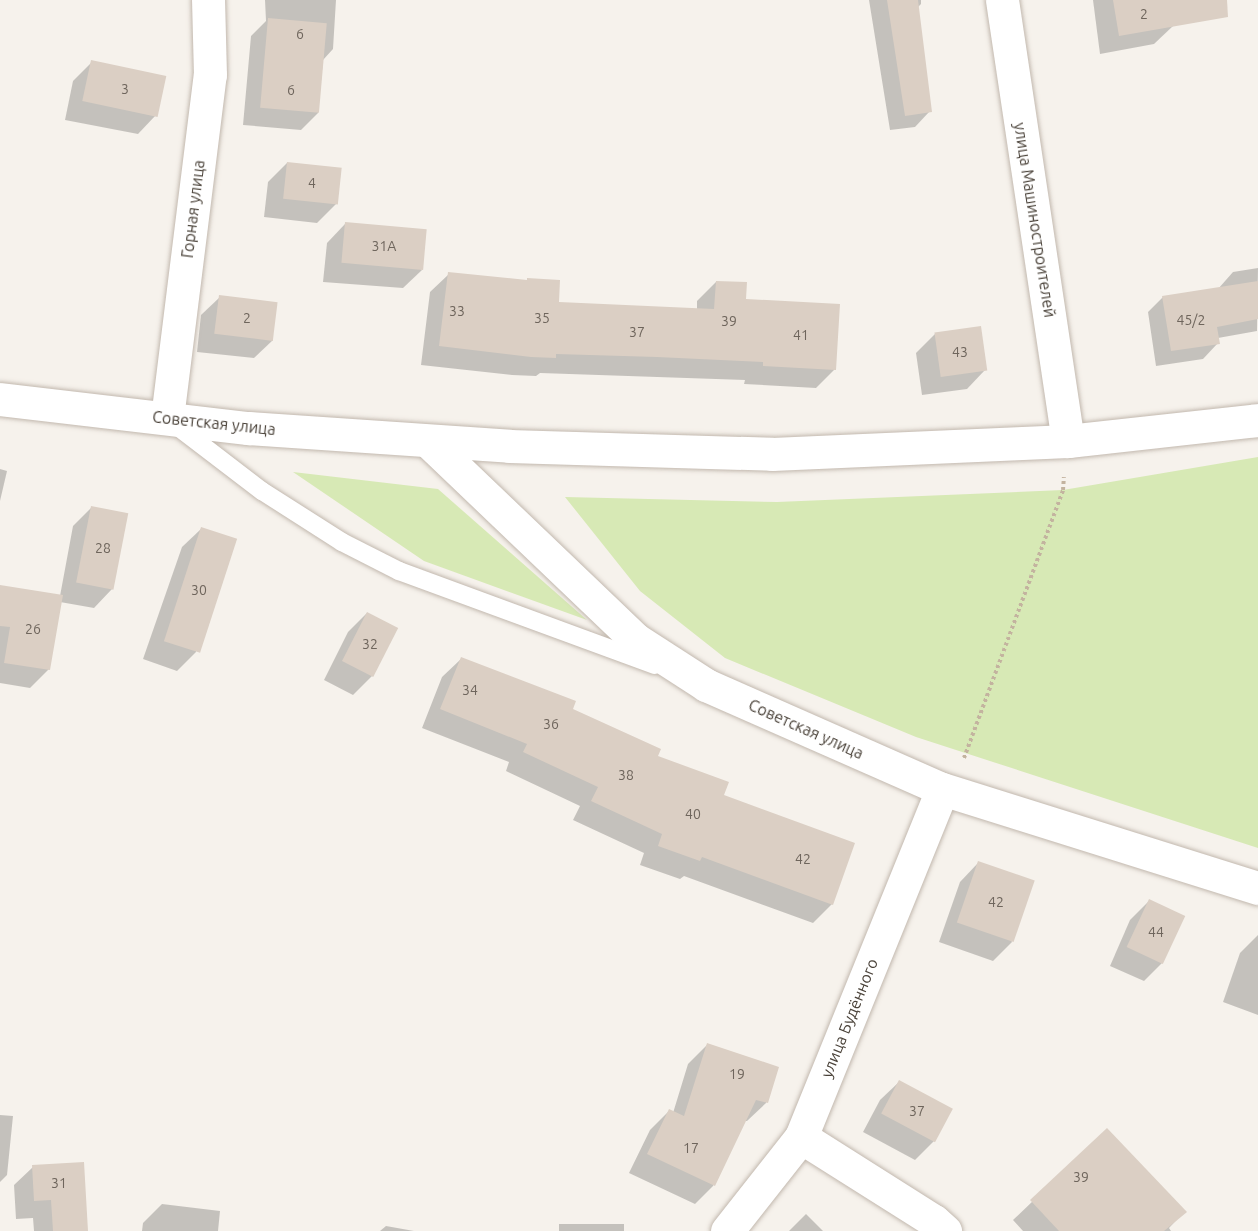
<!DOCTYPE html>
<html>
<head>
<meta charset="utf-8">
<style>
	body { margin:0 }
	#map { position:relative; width:1258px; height:1231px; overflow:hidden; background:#f6f2ec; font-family:Ubuntu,sans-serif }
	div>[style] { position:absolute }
	.green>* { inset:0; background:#d7e9b5 }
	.shadow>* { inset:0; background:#0003; transform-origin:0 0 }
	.building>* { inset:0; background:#dbcfc4; transform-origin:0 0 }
	.path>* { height:4px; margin-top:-2px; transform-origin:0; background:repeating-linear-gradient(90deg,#c3b39f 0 3px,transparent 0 6px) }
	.roads { filter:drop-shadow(0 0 2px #c2b8ae) drop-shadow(0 0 2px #c2b8ae) }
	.service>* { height:18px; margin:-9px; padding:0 9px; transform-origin:9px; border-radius:9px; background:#fff }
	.minor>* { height:33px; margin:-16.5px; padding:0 16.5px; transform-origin:16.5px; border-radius:16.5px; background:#fff }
	.tertiary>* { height:33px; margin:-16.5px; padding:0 16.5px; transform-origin:16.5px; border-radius:16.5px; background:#fff }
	span { translate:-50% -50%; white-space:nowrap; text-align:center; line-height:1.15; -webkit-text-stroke:6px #fff; paint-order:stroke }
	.number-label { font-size:14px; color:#6e655c }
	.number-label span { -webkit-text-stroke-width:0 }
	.street-label { font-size:16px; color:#4a4239 }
</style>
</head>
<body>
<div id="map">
	<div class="green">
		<i style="clip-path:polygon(1258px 457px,1258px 848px,916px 737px,725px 658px,640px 591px,565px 497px,777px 502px,1063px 490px)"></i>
		<i style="clip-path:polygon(293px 472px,438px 489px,587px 620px,424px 561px)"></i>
	</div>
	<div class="shadow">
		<i style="clip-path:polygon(265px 0,336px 0,333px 49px,323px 60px,318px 113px,301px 130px,243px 125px,251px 36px,266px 21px)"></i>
		<i style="clip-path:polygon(869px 0,921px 0,921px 4px,917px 8px,930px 111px,915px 127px,890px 130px)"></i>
		<i style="clip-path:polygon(1093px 0,1169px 0,1173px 26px,1154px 44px,1100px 54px)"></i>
		<i style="clip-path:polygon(92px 62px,156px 115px,138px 134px,65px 120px,73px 81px)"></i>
		<i style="clip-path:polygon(287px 163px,336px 204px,317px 223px,264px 217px,268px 182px)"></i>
		<i style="clip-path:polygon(345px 224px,422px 270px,403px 288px,323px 282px,327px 243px)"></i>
		<i style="clip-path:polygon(1258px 268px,1257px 331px,1218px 338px,1218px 343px,1203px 359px,1156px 366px,1148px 312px,1163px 297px,1218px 289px,1233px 272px)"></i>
		<i style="clip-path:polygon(449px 274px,557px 304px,697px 310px,697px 301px,716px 282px,745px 300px,835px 369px,816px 388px,744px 384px,745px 380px,540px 373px,536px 376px,512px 375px,421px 365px,430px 292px)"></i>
		<i style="clip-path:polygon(220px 297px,273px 340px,254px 358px,197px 352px,201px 315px)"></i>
		<i style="clip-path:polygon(935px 334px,985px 370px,967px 389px,922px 395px,916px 353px)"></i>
		<i style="clip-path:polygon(0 469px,7px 471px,0 501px)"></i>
		<i style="clip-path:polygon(92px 507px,112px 589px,94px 608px,60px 602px,49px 669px,30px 688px,0 683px,0 606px,60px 596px,73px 526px)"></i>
		<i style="clip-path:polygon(201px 529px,196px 652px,177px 671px,143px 659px,182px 547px)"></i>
		<i style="clip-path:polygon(367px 613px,372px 676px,353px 695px,324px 680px,348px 632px)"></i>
		<i style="clip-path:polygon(461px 659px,571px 710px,722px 796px,832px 904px,813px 923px,684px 876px,680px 879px,640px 865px,644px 853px,573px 820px,580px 806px,506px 771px,509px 762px,422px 728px,442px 677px)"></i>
		<i style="clip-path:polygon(978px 863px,1012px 942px,993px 961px,939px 942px,960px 882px)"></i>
		<i style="clip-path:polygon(1149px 901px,1163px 962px,1144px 981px,1110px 966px,1130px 920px)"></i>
		<i style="clip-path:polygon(1258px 935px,1258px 1015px,1223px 1002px,1240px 953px)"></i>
		<i style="clip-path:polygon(707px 1045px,778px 1068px,766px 1103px,747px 1121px,745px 1121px,713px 1186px,695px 1204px,629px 1173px,650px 1130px,669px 1111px,673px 1113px,688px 1064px)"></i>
		<i style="clip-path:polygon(899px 1082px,934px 1141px,915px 1160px,863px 1132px,880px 1100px)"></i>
		<i style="clip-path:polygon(0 1115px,13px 1116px,7px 1175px,0 1182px)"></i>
		<i style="clip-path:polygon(1107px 1130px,1184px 1212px,1169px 1228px,1171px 1231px,1023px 1231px,1013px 1220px)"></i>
		<i style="clip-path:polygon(33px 1167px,87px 1231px,34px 1231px,33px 1218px,16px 1219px,14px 1185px)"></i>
		<i style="clip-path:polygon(162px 1204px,220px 1211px,218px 1231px,142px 1231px,143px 1223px)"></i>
		<i style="clip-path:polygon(806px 1214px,823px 1231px,789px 1231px)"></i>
		<i style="left:559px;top:1224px;width:65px;height:9px"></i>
		<i style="clip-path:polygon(386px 1226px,414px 1231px,380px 1231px)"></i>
	</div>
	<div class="building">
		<i style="clip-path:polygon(887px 0,918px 0,932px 112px,905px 116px)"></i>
		<i style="clip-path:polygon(1113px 0,1227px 0,1228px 17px,1119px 36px)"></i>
		<i style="left:268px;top:18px;width:59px;height:90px;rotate:5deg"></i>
		<i style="left:91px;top:60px;width:77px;height:42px;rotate:12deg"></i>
		<i style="left:287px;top:162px;width:55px;height:37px;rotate:6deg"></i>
		<i style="left:345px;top:222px;width:82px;height:41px;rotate:5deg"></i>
		<i style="clip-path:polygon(448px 272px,527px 280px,527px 278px,560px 280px,559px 302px,714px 309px,716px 281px,747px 282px,746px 299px,840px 304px,836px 370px,763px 366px,763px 362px,657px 357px,556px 354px,556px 358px,531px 357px,439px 346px)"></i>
		<i style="clip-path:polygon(1258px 281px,1258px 319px,1217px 327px,1220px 344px,1171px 351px,1162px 296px)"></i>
		<i style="left:219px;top:295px;width:59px;height:39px;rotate:7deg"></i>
		<i style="left:981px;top:326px;width:45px;height:47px;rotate:82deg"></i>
		<i style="left:91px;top:506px;width:38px;height:78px;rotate:11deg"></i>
		<i style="left:201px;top:527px;width:38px;height:120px;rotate:18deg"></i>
		<i style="clip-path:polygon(0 585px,63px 595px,50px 670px,4px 663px,10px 627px,0 626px)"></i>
		<i style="left:367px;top:612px;width:35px;height:55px;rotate:27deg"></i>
		<i style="clip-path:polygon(461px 657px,576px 701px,573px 709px,661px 749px,658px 756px,729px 782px,724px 795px,855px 843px,833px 905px,702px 857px,700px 861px,658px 846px,662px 834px,591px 801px,598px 787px,523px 752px,527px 744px,440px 709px)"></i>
		<i style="left:978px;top:861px;width:60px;height:65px;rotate:19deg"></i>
		<i style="left:1149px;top:899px;width:40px;height:53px;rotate:25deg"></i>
		<i style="clip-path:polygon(707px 1043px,779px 1067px,768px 1103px,756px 1100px,715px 1186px,647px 1154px,669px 1109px,684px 1116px)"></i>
		<i style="left:899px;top:1080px;width:61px;height:38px;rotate:28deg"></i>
		<i style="clip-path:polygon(1107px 1128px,1187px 1212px,1164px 1231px,1059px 1231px,1030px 1200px)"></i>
		<i style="clip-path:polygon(84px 1162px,88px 1231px,53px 1231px,51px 1200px,34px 1201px,32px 1165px)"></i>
	</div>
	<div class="path">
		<i style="left:964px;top:758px;width:286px;rotate:-69.7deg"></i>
		<i style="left:1063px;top:490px;width:13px;rotate:-86deg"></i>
	</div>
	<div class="roads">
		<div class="service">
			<i style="left:173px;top:423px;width:112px;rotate:37.4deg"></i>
			<i style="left:262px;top:491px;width:95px;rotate:32.5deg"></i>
			<i style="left:342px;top:542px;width:64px;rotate:27deg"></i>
			<i style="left:399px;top:571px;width:272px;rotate:20.2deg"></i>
		</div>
		<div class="minor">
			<i style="left:1002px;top:0;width:446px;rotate:81.5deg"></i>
			<i style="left:167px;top:418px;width:346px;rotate:-82.9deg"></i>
			<i style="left:210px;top:75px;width:75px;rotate:-91.5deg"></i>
			<i style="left:428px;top:441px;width:286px;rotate:43.7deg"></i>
			<i style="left:635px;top:639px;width:85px;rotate:32.9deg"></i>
			<i style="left:706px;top:685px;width:258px;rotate:23.8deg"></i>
			<i style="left:942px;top:789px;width:331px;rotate:17.4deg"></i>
			<i style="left:801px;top:1137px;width:157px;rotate:32.3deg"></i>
			<i style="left:934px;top:1221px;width:15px;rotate:42deg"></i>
			<i style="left:727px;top:1231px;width:120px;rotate:-51.8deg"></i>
			<i style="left:801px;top:1137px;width:375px;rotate:-67.9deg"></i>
		</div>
		<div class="tertiary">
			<i style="left:0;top:399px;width:250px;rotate:6.7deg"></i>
			<i style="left:248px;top:428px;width:262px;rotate:3.9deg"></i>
			<i style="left:509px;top:446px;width:263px;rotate:1.7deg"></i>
			<i style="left:772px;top:454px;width:296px;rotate:-2.5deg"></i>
			<i style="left:1068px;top:441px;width:191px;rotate:-6.3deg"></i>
		</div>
	</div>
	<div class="number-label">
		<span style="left:1144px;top:14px">2</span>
		<span style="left:300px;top:34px">6</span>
		<span style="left:125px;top:89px">3</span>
		<span style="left:291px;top:90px">6</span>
		<span style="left:312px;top:183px">4</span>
		<span style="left:384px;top:246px">31А</span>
		<span style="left:457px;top:311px">33</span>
		<span style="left:247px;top:318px">2</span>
		<span style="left:542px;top:318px">35</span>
		<span style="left:1191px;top:320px">45/2</span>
		<span style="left:729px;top:321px">39</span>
		<span style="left:637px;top:332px">37</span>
		<span style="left:801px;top:335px">41</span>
		<span style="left:960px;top:352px">43</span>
		<span style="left:103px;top:548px">28</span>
		<span style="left:199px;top:590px">30</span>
		<span style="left:33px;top:629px">26</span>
		<span style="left:370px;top:644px">32</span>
		<span style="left:470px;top:690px">34</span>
		<span style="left:551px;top:724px">36</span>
		<span style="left:626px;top:775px">38</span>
		<span style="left:693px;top:814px">40</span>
		<span style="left:803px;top:859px">42</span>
		<span style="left:996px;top:902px">42</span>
		<span style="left:1156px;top:932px">44</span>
		<span style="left:737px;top:1074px">19</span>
		<span style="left:917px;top:1111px">37</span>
		<span style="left:691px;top:1148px">17</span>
		<span style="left:1081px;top:1177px">39</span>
		<span style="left:59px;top:1183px">31</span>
	</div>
	<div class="street-label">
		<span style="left:193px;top:209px;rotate:-83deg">Горная улица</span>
		<span style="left:1035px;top:220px;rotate:81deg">улица Машиностроителей</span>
		<span style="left:214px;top:423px;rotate:6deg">Советская улица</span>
		<span style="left:806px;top:729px;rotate:24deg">Советская улица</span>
		<span style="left:849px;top:1018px;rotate:-68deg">улица Будённого</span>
	</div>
</div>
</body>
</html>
